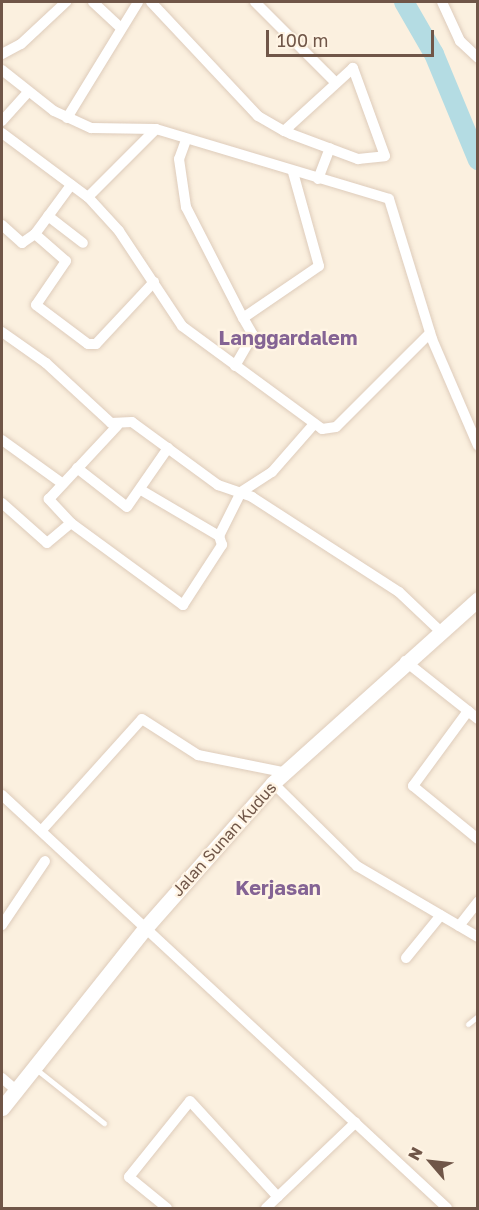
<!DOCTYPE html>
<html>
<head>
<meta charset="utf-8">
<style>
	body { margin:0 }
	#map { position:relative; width:479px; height:1210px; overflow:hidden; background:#fbf0df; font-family:"Golos Text",sans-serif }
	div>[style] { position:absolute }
	.river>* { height:20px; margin:-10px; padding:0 10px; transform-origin:10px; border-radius:10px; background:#b4dce3 }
	.roads { filter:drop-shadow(0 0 2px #deccbb) drop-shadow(0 0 2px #deccbb) }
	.service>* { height:5px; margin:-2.5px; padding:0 2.5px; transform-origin:2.5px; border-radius:2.5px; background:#fff }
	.minor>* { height:10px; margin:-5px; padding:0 5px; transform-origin:5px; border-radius:5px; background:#fff }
	.secondary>* { height:15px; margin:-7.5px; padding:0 7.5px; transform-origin:7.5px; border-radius:7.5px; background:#fff }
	span { translate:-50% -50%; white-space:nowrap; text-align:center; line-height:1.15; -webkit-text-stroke:4.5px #fff4e4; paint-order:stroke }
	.street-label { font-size:16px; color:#705648 }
	.quarter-label { font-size:20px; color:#846394; font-weight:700 }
	.frame { position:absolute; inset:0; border:3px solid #705648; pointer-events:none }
	.north { position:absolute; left:401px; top:1132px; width:60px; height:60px; -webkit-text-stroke:4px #fff4e4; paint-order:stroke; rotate:298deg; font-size:16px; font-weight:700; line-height:24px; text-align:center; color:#705648 }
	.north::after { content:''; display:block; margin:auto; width:21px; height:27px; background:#705648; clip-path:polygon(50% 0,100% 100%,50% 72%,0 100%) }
	.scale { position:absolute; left:266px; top:30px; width:168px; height:27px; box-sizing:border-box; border:3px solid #705648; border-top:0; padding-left:8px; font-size:18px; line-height:21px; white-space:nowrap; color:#705648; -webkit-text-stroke:4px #fff4e4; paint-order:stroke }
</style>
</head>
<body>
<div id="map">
	<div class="river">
		<i style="left:404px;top:2px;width:60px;rotate:60deg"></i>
		<i style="left:434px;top:54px;width:115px;rotate:67.5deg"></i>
	</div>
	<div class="roads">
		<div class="service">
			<i style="left:468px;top:1024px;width:13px;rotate:-39deg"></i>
			<i style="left:36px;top:1069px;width:87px;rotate:38.5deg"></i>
		</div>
		<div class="minor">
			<i style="left:93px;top:2px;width:35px;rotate:43deg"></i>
			<i style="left:151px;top:2px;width:156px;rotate:46.8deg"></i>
			<i style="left:258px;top:116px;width:30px;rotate:30deg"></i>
			<i style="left:284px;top:131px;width:8px;rotate:23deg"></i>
			<i style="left:291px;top:134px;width:72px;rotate:20.5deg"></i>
			<i style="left:358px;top:159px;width:27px;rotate:-6deg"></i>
			<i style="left:385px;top:156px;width:94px;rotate:-110deg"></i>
			<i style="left:353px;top:68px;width:93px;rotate:137.6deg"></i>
			<i style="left:255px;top:2px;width:113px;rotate:45deg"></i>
			<i style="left:442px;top:2px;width:43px;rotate:65.2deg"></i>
			<i style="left:460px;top:41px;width:25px;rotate:43deg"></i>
			<i style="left:2px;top:54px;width:21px;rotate:-28deg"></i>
			<i style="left:21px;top:44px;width:62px;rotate:-43deg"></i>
			<i style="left:2px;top:70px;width:66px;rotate:38.3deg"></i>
			<i style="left:54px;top:111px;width:41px;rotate:24.7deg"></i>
			<i style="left:91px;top:128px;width:65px;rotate:0.9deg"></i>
			<i style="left:156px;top:129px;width:243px;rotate:16.7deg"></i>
			<i style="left:389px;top:199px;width:146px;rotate:72.9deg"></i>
			<i style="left:432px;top:339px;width:116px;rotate:66.7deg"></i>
			<i style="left:67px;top:118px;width:136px;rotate:-58.5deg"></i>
			<i style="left:2px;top:121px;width:38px;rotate:-48deg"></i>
			<i style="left:2px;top:133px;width:107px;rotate:36.7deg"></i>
			<i style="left:88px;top:197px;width:96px;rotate:-45deg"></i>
			<i style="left:186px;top:140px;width:20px;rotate:110deg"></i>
			<i style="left:179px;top:159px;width:49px;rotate:81.7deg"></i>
			<i style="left:186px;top:207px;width:125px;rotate:62.8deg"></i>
			<i style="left:318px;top:179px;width:33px;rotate:-69deg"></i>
			<i style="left:88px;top:197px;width:46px;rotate:47.6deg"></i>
			<i style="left:119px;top:231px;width:114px;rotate:56.4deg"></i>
			<i style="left:182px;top:326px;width:174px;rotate:36.3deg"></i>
			<i style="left:322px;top:429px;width:14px;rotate:-8deg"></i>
			<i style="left:336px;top:427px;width:133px;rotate:-45deg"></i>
			<i style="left:48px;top:216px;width:44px;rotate:37.6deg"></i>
			<i style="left:2px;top:225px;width:27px;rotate:42deg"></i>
			<i style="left:22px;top:243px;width:16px;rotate:-35deg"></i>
			<i style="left:35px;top:234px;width:61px;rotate:-53.7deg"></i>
			<i style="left:35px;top:234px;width:41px;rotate:41.1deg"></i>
			<i style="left:66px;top:261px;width:53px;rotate:124.3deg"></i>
			<i style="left:36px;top:305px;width:65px;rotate:36.9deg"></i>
			<i style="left:88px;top:344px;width:8px"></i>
			<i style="left:96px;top:344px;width:85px;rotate:-46.9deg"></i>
			<i style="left:2px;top:332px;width:54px;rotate:35.2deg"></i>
			<i style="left:46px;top:363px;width:88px;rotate:42.7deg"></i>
			<i style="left:111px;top:423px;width:21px;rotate:-3deg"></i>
			<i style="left:132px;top:422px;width:107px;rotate:36.2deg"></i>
			<i style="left:218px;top:485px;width:36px;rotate:19deg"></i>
			<i style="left:252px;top:497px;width:175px;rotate:32.9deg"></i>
			<i style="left:399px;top:592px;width:55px;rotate:43.5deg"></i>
			<i style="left:235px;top:366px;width:36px;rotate:-60deg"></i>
			<i style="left:253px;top:335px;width:20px;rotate:-120deg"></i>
			<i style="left:243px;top:318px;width:92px;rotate:-34.4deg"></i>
			<i style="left:319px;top:266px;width:98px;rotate:-105.5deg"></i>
			<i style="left:2px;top:440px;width:75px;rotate:35.8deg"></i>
			<i style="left:77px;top:468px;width:63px;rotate:38deg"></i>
			<i style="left:127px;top:507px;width:72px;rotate:-55.2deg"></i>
			<i style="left:141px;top:490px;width:91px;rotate:30.5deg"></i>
			<i style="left:2px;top:503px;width:60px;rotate:41.6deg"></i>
			<i style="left:47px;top:543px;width:31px;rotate:-40deg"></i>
			<i style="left:71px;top:523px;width:139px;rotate:36.2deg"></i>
			<i style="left:183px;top:605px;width:72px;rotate:-57deg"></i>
			<i style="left:222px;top:545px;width:9px;rotate:-108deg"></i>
			<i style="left:219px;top:536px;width:49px;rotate:-63.4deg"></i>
			<i style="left:241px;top:492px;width:37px;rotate:-33deg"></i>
			<i style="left:272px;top:472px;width:64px;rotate:-48.8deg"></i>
			<i style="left:71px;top:523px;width:33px;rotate:-133deg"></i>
			<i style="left:49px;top:499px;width:100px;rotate:-47deg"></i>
			<i style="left:405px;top:661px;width:80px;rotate:38.4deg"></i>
			<i style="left:468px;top:711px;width:93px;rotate:126.3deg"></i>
			<i style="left:413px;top:786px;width:84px;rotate:39.2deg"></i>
			<i style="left:468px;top:711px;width:13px;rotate:39deg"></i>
			<i style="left:273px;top:783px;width:118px;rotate:44.7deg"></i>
			<i style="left:357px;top:866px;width:140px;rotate:30.4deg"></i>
			<i style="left:2px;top:795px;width:607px;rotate:42.86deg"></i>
			<i style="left:42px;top:830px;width:149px;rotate:-48deg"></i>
			<i style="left:142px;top:719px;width:67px;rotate:32.7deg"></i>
			<i style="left:198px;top:755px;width:87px;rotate:11.3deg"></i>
			<i style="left:2px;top:925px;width:77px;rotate:-56.1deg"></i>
			<i style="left:459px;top:926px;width:31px;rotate:-52deg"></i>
			<i style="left:406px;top:958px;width:55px;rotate:-50.9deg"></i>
			<i style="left:2px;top:1078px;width:18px;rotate:41deg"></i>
			<i style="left:167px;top:1208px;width:49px;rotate:-140.8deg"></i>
			<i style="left:129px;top:1177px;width:97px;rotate:-51.2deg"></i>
			<i style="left:190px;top:1101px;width:130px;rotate:47.5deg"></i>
			<i style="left:266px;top:1208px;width:124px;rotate:-43.7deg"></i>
		</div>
		<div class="secondary">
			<i style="left:2px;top:1108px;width:233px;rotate:-51.5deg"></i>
			<i style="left:147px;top:926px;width:191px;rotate:-48.6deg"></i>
			<i style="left:273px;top:783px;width:275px;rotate:-41.9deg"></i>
		</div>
	</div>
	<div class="street-label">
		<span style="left:224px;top:839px;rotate:-48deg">Jalan Sunan Kudus</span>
	</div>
	<div class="quarter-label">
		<span style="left:288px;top:337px">Langgardalem</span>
		<span style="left:278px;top:887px">Kerjasan</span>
	</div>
	<div class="frame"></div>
	<div class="north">N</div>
	<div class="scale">100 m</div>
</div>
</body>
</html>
